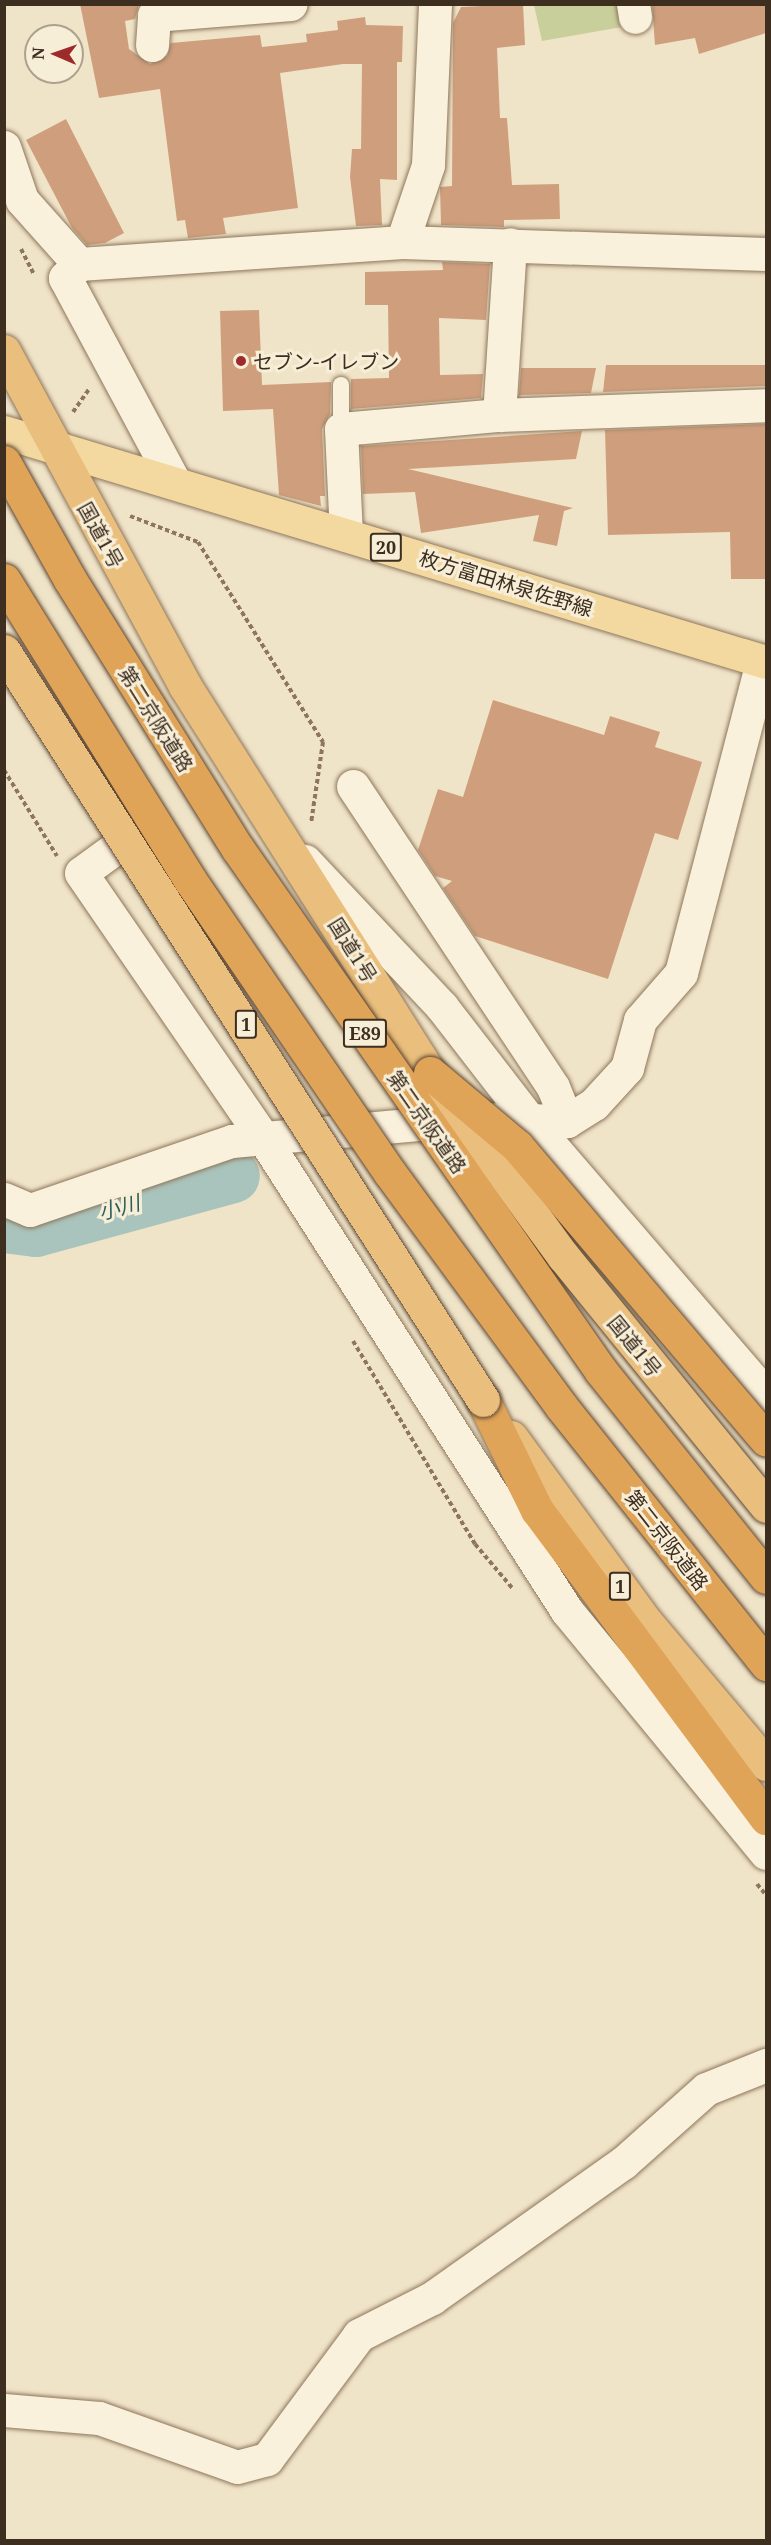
<!DOCTYPE html>
<html>
<head>
<meta charset="utf-8">
<style>
	body { margin:0 }
	#map { position:relative; width:771px; height:2545px; overflow:hidden; background:#f0e4c8; font-family:"Noto Serif","Noto Sans JP",serif }
	div>[style] { position:absolute }
	.green>* { inset:0; background:#c9cf9b }
	.river>* { height:54px; margin:-27px; padding:0 27px; transform-origin:27px; border-radius:27px; background:#a9c4bc }
	.building>* { inset:0; background:#cf9f7d }
	.path>* { height:4px; margin-top:-2px; transform-origin:0; background:repeating-linear-gradient(90deg,#8d765c 0 4.5px,transparent 0 7.5px) }
	.roads { filter:drop-shadow(0 0 2px #8d765c) drop-shadow(0 0 2px #8d765c) }
	.service>* { height:16px; margin:-8px; padding:0 8px; transform-origin:8px; border-radius:8px; background:#faf1dc }
	.minor>* { height:33px; margin:-16.5px; padding:0 16.5px; transform-origin:16.5px; border-radius:16.5px; background:#faf1dc }
	.primary>* { height:33px; margin:-16.5px; padding:0 16.5px; transform-origin:16.5px; border-radius:16.5px; background:#f3d9a0 }
	.trunk>* { height:33px; margin:-16.5px; padding:0 16.5px; transform-origin:16.5px; border-radius:16.5px; background:#eabe7c }
	.motorway>* { height:33px; margin:-16.5px; padding:0 16.5px; transform-origin:16.5px; border-radius:16.5px; background:#e0a458 }
	.bridges { filter:drop-shadow(0 0 2px #5b4430) drop-shadow(0 0 2px #5b4430) }
	.trunk-bridge>* { height:33px; margin:-16.5px; padding:0 16.5px; transform-origin:16.5px; border-radius:16.5px; background:#eabe7c }
	.motorway-bridge>* { height:33px; margin:-16.5px; padding:0 16.5px; transform-origin:16.5px; border-radius:16.5px; background:#e0a458 }
	.dots>* { width:16px; height:16px; translate:-50% -50%; box-sizing:border-box; border:3px solid #f7eed8; border-radius:50% }
	span { translate:-50% -50%; white-space:nowrap; text-align:center; line-height:1.15; -webkit-text-stroke:6px #f7eed8; paint-order:stroke }
	.shield-label span { padding:2px 4px; background:#f7eed8; border:2px solid; border-radius:4px; -webkit-text-stroke-width:0 }
	.shield-label { font-size:18px; color:#3d2e20; font-weight:700 }
	.poi-label { font-size:20px; color:#3d2e20 }
	.left { translate:0 -50%; text-align:left }
	.street-label { font-size:20px; color:#3d2e20 }
	.water-label { font-size:21px; color:#2f5d5a; font-style:italic }
	.frame { position:absolute; inset:0; border:6px solid #3d2e20; pointer-events:none }
	.north { position:absolute; left:24px; top:24px; width:60px; height:60px; box-sizing:border-box; background:#f7eed8; border:2px solid #ada18e; border-radius:50%; rotate:272deg; font-size:16px; font-weight:700; line-height:24px; text-align:center; color:#3d2e20 }
	.north::after { content:''; display:block; margin:auto; width:21px; height:27px; background:#9e2a2b; clip-path:polygon(50% 0,100% 100%,50% 72%,0 100%) }
</style>
</head>
<body>
<div id="map">
	<div class="green">
		<i style="clip-path:polygon(534px 5px,619px 5px,622px 27px,542px 41px)"></i>
	</div>
	<div class="river">
		<i style="left:4px;top:1226px;width:32px;rotate:7deg"></i>
		<i style="left:36px;top:1230px;width:204px;rotate:-15.3deg"></i>
	</div>
	<div class="building">
		<i style="clip-path:polygon(80px 4px,139px 4px,135px 19px,125px 21px,129px 49px,150px 64px,167px 56px,171px 43px,260px 35px,262px 47px,307px 42px,306px 34px,338px 30px,337px 21px,365px 17px,366px 25px,403px 26px,402px 62px,397px 62px,397px 180px,380px 179px,382px 225px,356px 226px,350px 177px,352px 149px,361px 149px,362px 64px,343px 64px,280px 73px,298px 208px,223px 218px,226px 234px,188px 238px,185px 220px,177px 221px,160px 89px,99px 98px)"></i>
		<i style="clip-path:polygon(523px 4px,525px 45px,497px 48px,500px 118px,507px 118px,512px 185px,559px 184px,560px 219px,504px 220px,504px 227px,441px 225px,440px 187px,452px 186px,453px 23px,461px 7px)"></i>
		<i style="clip-path:polygon(652px 4px,766px 4px,766px 33px,699px 54px,695px 38px,655px 45px)"></i>
		<i style="clip-path:polygon(66px 119px,124px 233px,105px 243px,87px 245px,72px 228px,26px 140px)"></i>
		<i style="clip-path:polygon(442px 262px,490px 264px,486px 320px,439px 318px,440px 375px,483px 374px,481px 398px,351px 409px,351px 379px,389px 378px,388px 305px,365px 305px,365px 272px,443px 270px)"></i>
		<i style="clip-path:polygon(259px 310px,262px 385px,331px 382px,330px 414px,322px 429px,325px 496px,320px 496px,321px 506px,279px 495px,273px 409px,223px 411px,220px 311px)"></i>
		<i style="clip-path:polygon(606px 365px,766px 365px,766px 386px,603px 392px)"></i>
		<i style="clip-path:polygon(521px 368px,596px 368px,591px 393px,519px 395px)"></i>
		<i style="clip-path:polygon(766px 424px,766px 579px,731px 579px,730px 532px,608px 535px,605px 430px)"></i>
		<i style="clip-path:polygon(582px 431px,576px 459px,408px 469px,573px 508px,564px 511px,557px 546px,533px 541px,539px 515px,421px 533px,415px 492px,363px 494px,361px 446px)"></i>
		<i style="clip-path:polygon(493px 700px,604px 735px,610px 716px,660px 732px,655px 747px,702px 762px,678px 840px,655px 833px,608px 979px,475px 936px,443px 888px,452px 881px,435px 876px,418px 850px,438px 789px,463px 797px)"></i>
	</div>
	<div class="path">
		<i style="left:21px;top:249px;width:28px;rotate:63deg"></i>
		<i style="left:73px;top:412px;width:28px;rotate:-55deg"></i>
		<i style="left:130px;top:516px;width:73px;rotate:20.9deg"></i>
		<i style="left:198px;top:542px;width:236px;rotate:58deg"></i>
		<i style="left:323px;top:742px;width:82px;rotate:98.4deg"></i>
		<i style="left:4px;top:770px;width:101px;rotate:58.4deg"></i>
		<i style="left:353px;top:1341px;width:237px;rotate:59deg"></i>
		<i style="left:475px;top:1544px;width:59px;rotate:49.8deg"></i>
		<i style="left:757px;top:1884px;width:14px;rotate:51deg"></i>
	</div>
	<div class="roads">
		<div class="service">
			<i style="left:341px;top:385px;width:44px;rotate:90deg"></i>
		</div>
		<div class="minor">
			<i style="left:633px;top:4px;width:13px;rotate:81deg"></i>
			<i style="left:152px;top:45px;width:30px;rotate:-86deg"></i>
			<i style="left:154px;top:15px;width:137px;rotate:-4.6deg"></i>
			<i style="left:4px;top:147px;width:56px;rotate:71.2deg"></i>
			<i style="left:22px;top:200px;width:86px;rotate:48.3deg"></i>
			<i style="left:402px;top:242px;width:81px;rotate:-71.3deg"></i>
			<i style="left:428px;top:165px;width:161px;rotate:-87.5deg"></i>
			<i style="left:499px;top:415px;width:171px;rotate:-86.3deg"></i>
			<i style="left:175px;top:483px;width:233px;rotate:-118.2deg"></i>
			<i style="left:65px;top:278px;width:20px;rotate:-45deg"></i>
			<i style="left:79px;top:264px;width:324px;rotate:-3.9deg"></i>
			<i style="left:402px;top:242px;width:364px;rotate:1.9deg"></i>
			<i style="left:346px;top:535px;width:106px;rotate:-92.7deg"></i>
			<i style="left:341px;top:429px;width:159px;rotate:-5.1deg"></i>
			<i style="left:499px;top:415px;width:267px;rotate:-2.1deg"></i>
			<i style="left:353px;top:786px;width:361px;rotate:56.4deg"></i>
			<i style="left:553px;top:1087px;width:37px;rotate:68deg"></i>
			<i style="left:129px;top:838px;width:59px;rotate:143.9deg"></i>
			<i style="left:81px;top:873px;width:323px;rotate:55.5deg"></i>
			<i style="left:264px;top:1139px;width:561px;rotate:57.3deg"></i>
			<i style="left:567px;top:1611px;width:313px;rotate:50.6deg"></i>
			<i style="left:305px;top:861px;width:200px;rotate:46.8deg"></i>
			<i style="left:442px;top:1007px;width:145px;rotate:52.3deg"></i>
			<i style="left:531px;top:1122px;width:360px;rotate:49.3deg"></i>
			<i style="left:4px;top:1199px;width:28px;rotate:23deg"></i>
			<i style="left:30px;top:1210px;width:213px;rotate:-18.9deg"></i>
			<i style="left:232px;top:1141px;width:244px;rotate:-5.2deg"></i>
			<i style="left:475px;top:1119px;width:92px;rotate:1.2deg"></i>
			<i style="left:567px;top:1121px;width:32px;rotate:-32deg"></i>
			<i style="left:594px;top:1104px;width:49px;rotate:-47.5deg"></i>
			<i style="left:627px;top:1068px;width:50px;rotate:-74.8deg"></i>
			<i style="left:640px;top:1020px;width:62px;rotate:-48.9deg"></i>
			<i style="left:681px;top:973px;width:322px;rotate:-75.4deg"></i>
			<i style="left:4px;top:2410px;width:95px;rotate:4.8deg"></i>
			<i style="left:99px;top:2418px;width:146px;rotate:19.5deg"></i>
			<i style="left:237px;top:2467px;width:31px;rotate:-15deg"></i>
			<i style="left:267px;top:2459px;width:154px;rotate:-53.4deg"></i>
			<i style="left:359px;top:2335px;width:82px;rotate:-26.9deg"></i>
			<i style="left:432px;top:2298px;width:234px;rotate:-35.3deg"></i>
			<i style="left:623px;top:2163px;width:111px;rotate:-41.7deg"></i>
			<i style="left:706px;top:2089px;width:65px;rotate:-21.8deg"></i>
		</div>
		<div class="primary">
			<i style="left:4px;top:432px;width:796px;rotate:16.8deg"></i>
		</div>
		<div class="trunk">
			<i style="left:4px;top:351px;width:381px;rotate:61.6deg"></i>
			<i style="left:185px;top:686px;width:458px;rotate:57.7deg"></i>
			<i style="left:511px;top:1437px;width:229px;rotate:53.9deg"></i>
			<i style="left:646px;top:1622px;width:186px;rotate:49.8deg"></i>
		</div>
		<div class="motorway">
			<i style="left:483px;top:1400px;width:123px;rotate:63.9deg"></i>
			<i style="left:537px;top:1510px;width:384px;rotate:53.4deg"></i>
		</div>
	</div>
	<div class="bridges">
		<div class="trunk-bridge">
			<i style="left:4px;top:651px;width:889px;rotate:57.4deg"></i>
			<i style="left:443px;top:1091px;width:204px;rotate:54deg"></i>
			<i style="left:563px;top:1256px;width:322px;rotate:50.9deg"></i>
		</div>
		<div class="motorway-bridge">
			<i style="left:4px;top:462px;width:133px;rotate:60.7deg"></i>
			<i style="left:69px;top:578px;width:319px;rotate:58.1deg"></i>
			<i style="left:238px;top:849px;width:636px;rotate:55.19deg"></i>
			<i style="left:601px;top:1371px;width:264px;rotate:51.3deg"></i>
			<i style="left:4px;top:580px;width:353px;rotate:58.2deg"></i>
			<i style="left:190px;top:880px;width:355px;rotate:55.7deg"></i>
			<i style="left:390px;top:1173px;width:289px;rotate:53.7deg"></i>
			<i style="left:561px;top:1406px;width:330px;rotate:51.5deg"></i>
			<i style="left:430px;top:1073px;width:114px;rotate:40deg"></i>
			<i style="left:517px;top:1146px;width:385px;rotate:49.7deg"></i>
		</div>
	</div>
	<div class="dots">
		<i style="left:241px;top:361px;background:#9e2a2b"></i>
	</div>
	<div class="shield-label">
		<span style="left:386px;top:547px">20</span>
		<span style="left:246px;top:1024px">1</span>
		<span style="left:365px;top:1033px">E89</span>
		<span style="left:620px;top:1586px">1</span>
	</div>
	<div class="poi-label">
		<span class="left" style="left:253px;top:361px">セブン-イレブン</span>
	</div>
	<div class="street-label">
		<span style="left:101px;top:535px;rotate:61deg">国道1号</span>
		<span style="left:506px;top:583px;rotate:17deg">枚方富田林泉佐野線</span>
		<span style="left:156px;top:719px;rotate:58deg">第二京阪道路</span>
		<span style="left:353px;top:950px;rotate:58deg">国道1号</span>
		<span style="left:427px;top:1122px;rotate:55deg">第二京阪道路</span>
		<span style="left:635px;top:1346px;rotate:51deg">国道1号</span>
		<span style="left:667px;top:1540px;rotate:52deg">第二京阪道路</span>
	</div>
	<div class="water-label">
		<span style="left:119px;top:1207px;rotate:-15deg">小川</span>
	</div>
	<div class="frame"></div>
	<div class="north">N</div>
</div>
</body>
</html>
